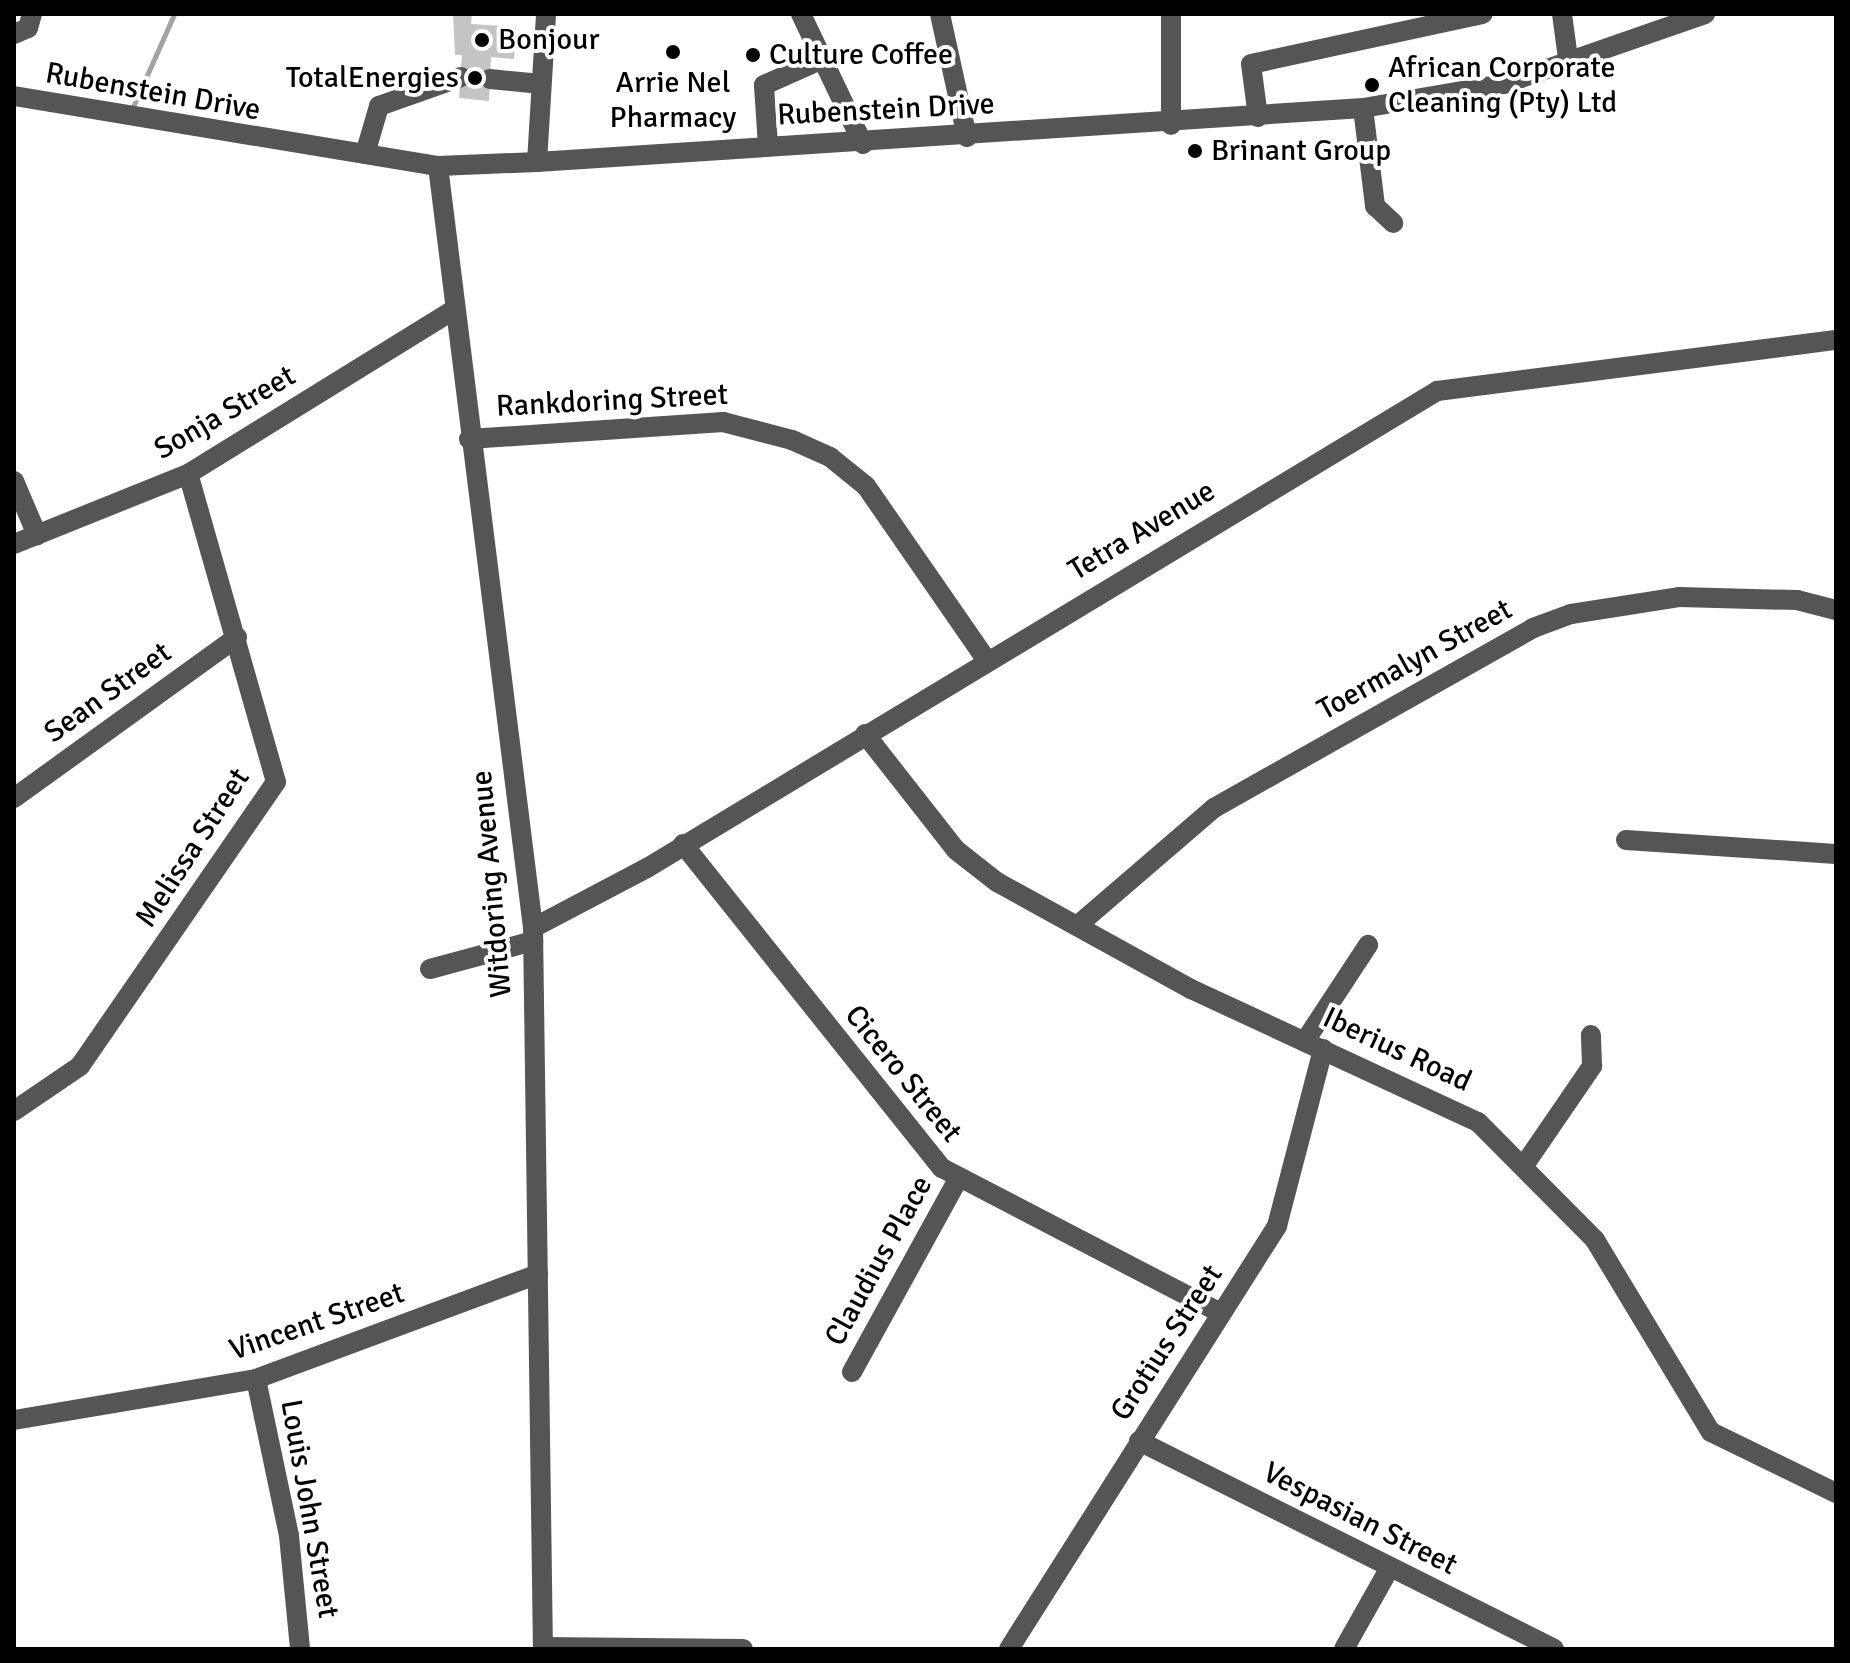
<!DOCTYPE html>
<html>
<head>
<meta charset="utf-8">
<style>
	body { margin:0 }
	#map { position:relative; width:1850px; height:1663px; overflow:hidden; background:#fff; font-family:Signika,sans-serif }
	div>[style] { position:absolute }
	.stream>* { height:5px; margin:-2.5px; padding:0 2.5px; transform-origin:2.5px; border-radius:2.5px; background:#a3a3a3 }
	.building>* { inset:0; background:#c4c4c4 }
	.minor>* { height:20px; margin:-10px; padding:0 10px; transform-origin:10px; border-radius:10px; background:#555 }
	.dots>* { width:22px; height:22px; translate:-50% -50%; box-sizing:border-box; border:4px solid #fff; border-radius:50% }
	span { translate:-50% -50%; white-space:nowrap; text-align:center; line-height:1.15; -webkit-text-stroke:8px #fff; paint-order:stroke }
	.poi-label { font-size:30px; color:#000 }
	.left { translate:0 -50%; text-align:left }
	.right { translate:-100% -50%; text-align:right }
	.street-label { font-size:30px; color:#000 }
	.frame { position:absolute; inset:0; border:16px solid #000; pointer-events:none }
</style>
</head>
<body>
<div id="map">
	<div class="stream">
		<i style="left:132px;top:109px;width:104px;rotate:-66.1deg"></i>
	</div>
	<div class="building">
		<i style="clip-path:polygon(453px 14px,472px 14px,471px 24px,516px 27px,514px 59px,491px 57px,489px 101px,459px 98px,462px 55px,455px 55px)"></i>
	</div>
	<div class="minor">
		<i style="left:801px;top:14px;width:144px;rotate:64.5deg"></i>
		<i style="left:940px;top:14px;width:126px;rotate:77.6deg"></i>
		<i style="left:1171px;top:14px;width:111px;rotate:90deg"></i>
		<i style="left:1562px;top:14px;width:52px;rotate:82.3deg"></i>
		<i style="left:14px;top:34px;width:15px;rotate:-23deg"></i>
		<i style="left:28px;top:28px;width:15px;rotate:-74deg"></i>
		<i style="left:490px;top:79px;width:51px;rotate:5.6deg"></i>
		<i style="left:14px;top:96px;width:430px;rotate:9.4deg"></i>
		<i style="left:438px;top:166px;width:99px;rotate:-2.3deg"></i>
		<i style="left:537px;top:162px;width:828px;rotate:-3.74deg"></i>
		<i style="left:1363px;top:108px;width:143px;rotate:-9.7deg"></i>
		<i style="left:1504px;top:84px;width:213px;rotate:-19.2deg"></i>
		<i style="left:1363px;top:108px;width:99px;rotate:83deg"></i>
		<i style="left:1375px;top:206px;width:25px;rotate:43deg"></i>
		<i style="left:1258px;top:117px;width:53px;rotate:-97.5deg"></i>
		<i style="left:1251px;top:64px;width:237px;rotate:-12.2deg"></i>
		<i style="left:768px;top:146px;width:61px;rotate:-93.8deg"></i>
		<i style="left:764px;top:85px;width:67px;rotate:-23.9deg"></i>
		<i style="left:365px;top:154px;width:50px;rotate:-73.7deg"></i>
		<i style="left:379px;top:106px;width:87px;rotate:-19.5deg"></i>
		<i style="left:537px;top:162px;width:148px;rotate:-86.5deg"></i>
		<i style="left:438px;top:166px;width:768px;rotate:82.89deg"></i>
		<i style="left:533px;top:928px;width:721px;rotate:89.21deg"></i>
		<i style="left:469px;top:439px;width:255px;rotate:-3.8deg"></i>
		<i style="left:723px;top:422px;width:71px;rotate:14.6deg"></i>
		<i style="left:792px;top:440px;width:42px;rotate:24.1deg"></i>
		<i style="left:830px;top:457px;width:46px;rotate:38.9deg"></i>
		<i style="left:866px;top:486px;width:211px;rotate:55.3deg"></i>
		<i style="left:14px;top:481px;width:59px;rotate:66.9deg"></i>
		<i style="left:14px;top:544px;width:188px;rotate:-21.9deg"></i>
		<i style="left:188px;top:474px;width:312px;rotate:-31.7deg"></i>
		<i style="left:865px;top:734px;width:147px;rotate:51.9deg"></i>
		<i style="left:956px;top:850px;width:52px;rotate:38deg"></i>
		<i style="left:997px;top:882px;width:222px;rotate:28.9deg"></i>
		<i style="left:1191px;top:989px;width:316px;rotate:24.9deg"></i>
		<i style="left:1478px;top:1122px;width:166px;rotate:45.2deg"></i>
		<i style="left:1595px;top:1240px;width:224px;rotate:58.9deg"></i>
		<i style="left:1711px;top:1432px;width:139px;rotate:26deg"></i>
		<i style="left:14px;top:798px;width:275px;rotate:-35.8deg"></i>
		<i style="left:1626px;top:840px;width:210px;rotate:3.8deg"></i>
		<i style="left:683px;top:844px;width:415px;rotate:51.4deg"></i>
		<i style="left:942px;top:1168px;width:314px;rotate:27.5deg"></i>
		<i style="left:1078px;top:925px;width:179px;rotate:-40.7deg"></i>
		<i style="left:1214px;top:808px;width:366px;rotate:-29.4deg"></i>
		<i style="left:1533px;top:628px;width:40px;rotate:-20.2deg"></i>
		<i style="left:1571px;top:614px;width:109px;rotate:-8.9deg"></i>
		<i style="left:1679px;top:597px;width:118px;rotate:1.5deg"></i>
		<i style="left:1797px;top:600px;width:40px;rotate:14.4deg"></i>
		<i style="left:533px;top:928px;width:129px;rotate:-27.8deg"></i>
		<i style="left:647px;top:868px;width:923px;rotate:-31.12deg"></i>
		<i style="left:1437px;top:391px;width:402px;rotate:-7.3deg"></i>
		<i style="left:430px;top:969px;width:107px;rotate:-15.2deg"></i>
		<i style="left:1305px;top:1041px;width:115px;rotate:-56.7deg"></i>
		<i style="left:14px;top:1111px;width:80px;rotate:-34.3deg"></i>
		<i style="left:80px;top:1066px;width:345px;rotate:-55.4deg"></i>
		<i style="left:276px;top:782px;width:320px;rotate:-105.9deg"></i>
		<i style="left:1525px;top:1164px;width:119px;rotate:-55.6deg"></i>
		<i style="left:1592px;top:1066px;width:31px;rotate:-92deg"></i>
		<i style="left:852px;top:1372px;width:220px;rotate:-61.2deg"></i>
		<i style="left:256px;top:1379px;width:160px;rotate:78.1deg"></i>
		<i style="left:289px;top:1536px;width:114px;rotate:84.4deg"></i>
		<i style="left:14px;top:1420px;width:245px;rotate:-9.6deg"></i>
		<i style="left:256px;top:1379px;width:301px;rotate:-20.4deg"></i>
		<i style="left:1139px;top:1441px;width:464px;rotate:26.6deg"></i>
		<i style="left:543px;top:1647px;width:200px;rotate:0.6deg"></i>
		<i style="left:1009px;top:1649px;width:501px;rotate:-57.64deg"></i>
		<i style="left:1277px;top:1226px;width:183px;rotate:-75.4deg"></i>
		<i style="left:1344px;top:1649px;width:92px;rotate:-60.6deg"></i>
	</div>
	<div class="dots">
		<i style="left:482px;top:40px;background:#000"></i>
		<i style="left:673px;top:52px;background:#000"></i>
		<i style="left:753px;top:55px;background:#000"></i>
		<i style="left:475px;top:78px;background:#000"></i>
		<i style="left:1372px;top:85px;background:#000"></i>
		<i style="left:1195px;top:151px;background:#000"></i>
	</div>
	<div class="poi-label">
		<span class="left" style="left:498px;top:40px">Bonjour</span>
		<span class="left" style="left:769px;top:55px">Culture Coffee</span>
		<span class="left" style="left:1388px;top:85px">African Corporate<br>Cleaning (Pty) Ltd</span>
		<span class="right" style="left:459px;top:78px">TotalEnergies</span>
		<span style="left:673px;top:100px">Arrie Nel<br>Pharmacy</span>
		<span class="left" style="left:1211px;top:151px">Brinant Group</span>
	</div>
	<div class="street-label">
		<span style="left:153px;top:92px;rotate:10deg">Rubenstein Drive</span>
		<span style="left:886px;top:110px;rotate:-3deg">Rubenstein Drive</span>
		<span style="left:612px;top:401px;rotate:-3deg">Rankdoring Street</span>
		<span style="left:225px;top:413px;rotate:-30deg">Sonja Street</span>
		<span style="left:1142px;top:531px;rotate:-31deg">Tetra Avenue</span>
		<span style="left:1415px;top:660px;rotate:-29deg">Toermalyn Street</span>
		<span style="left:108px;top:693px;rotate:-36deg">Sean Street</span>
		<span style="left:193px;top:848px;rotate:-57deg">Melissa Street</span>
		<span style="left:492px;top:884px;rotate:-95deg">Witdoring Avenue</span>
		<span style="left:1397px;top:1050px;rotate:25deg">Iberius Road</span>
		<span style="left:903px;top:1074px;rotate:51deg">Cicero Street</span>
		<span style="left:879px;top:1261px;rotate:-61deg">Claudius Place</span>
		<span style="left:317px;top:1322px;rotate:-19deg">Vincent Street</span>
		<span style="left:1167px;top:1343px;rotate:-57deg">Grotius Street</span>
		<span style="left:309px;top:1509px;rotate:80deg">Louis John Street</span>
		<span style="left:1360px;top:1519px;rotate:27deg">Vespasian Street</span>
	</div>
	<div class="frame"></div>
</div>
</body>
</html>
